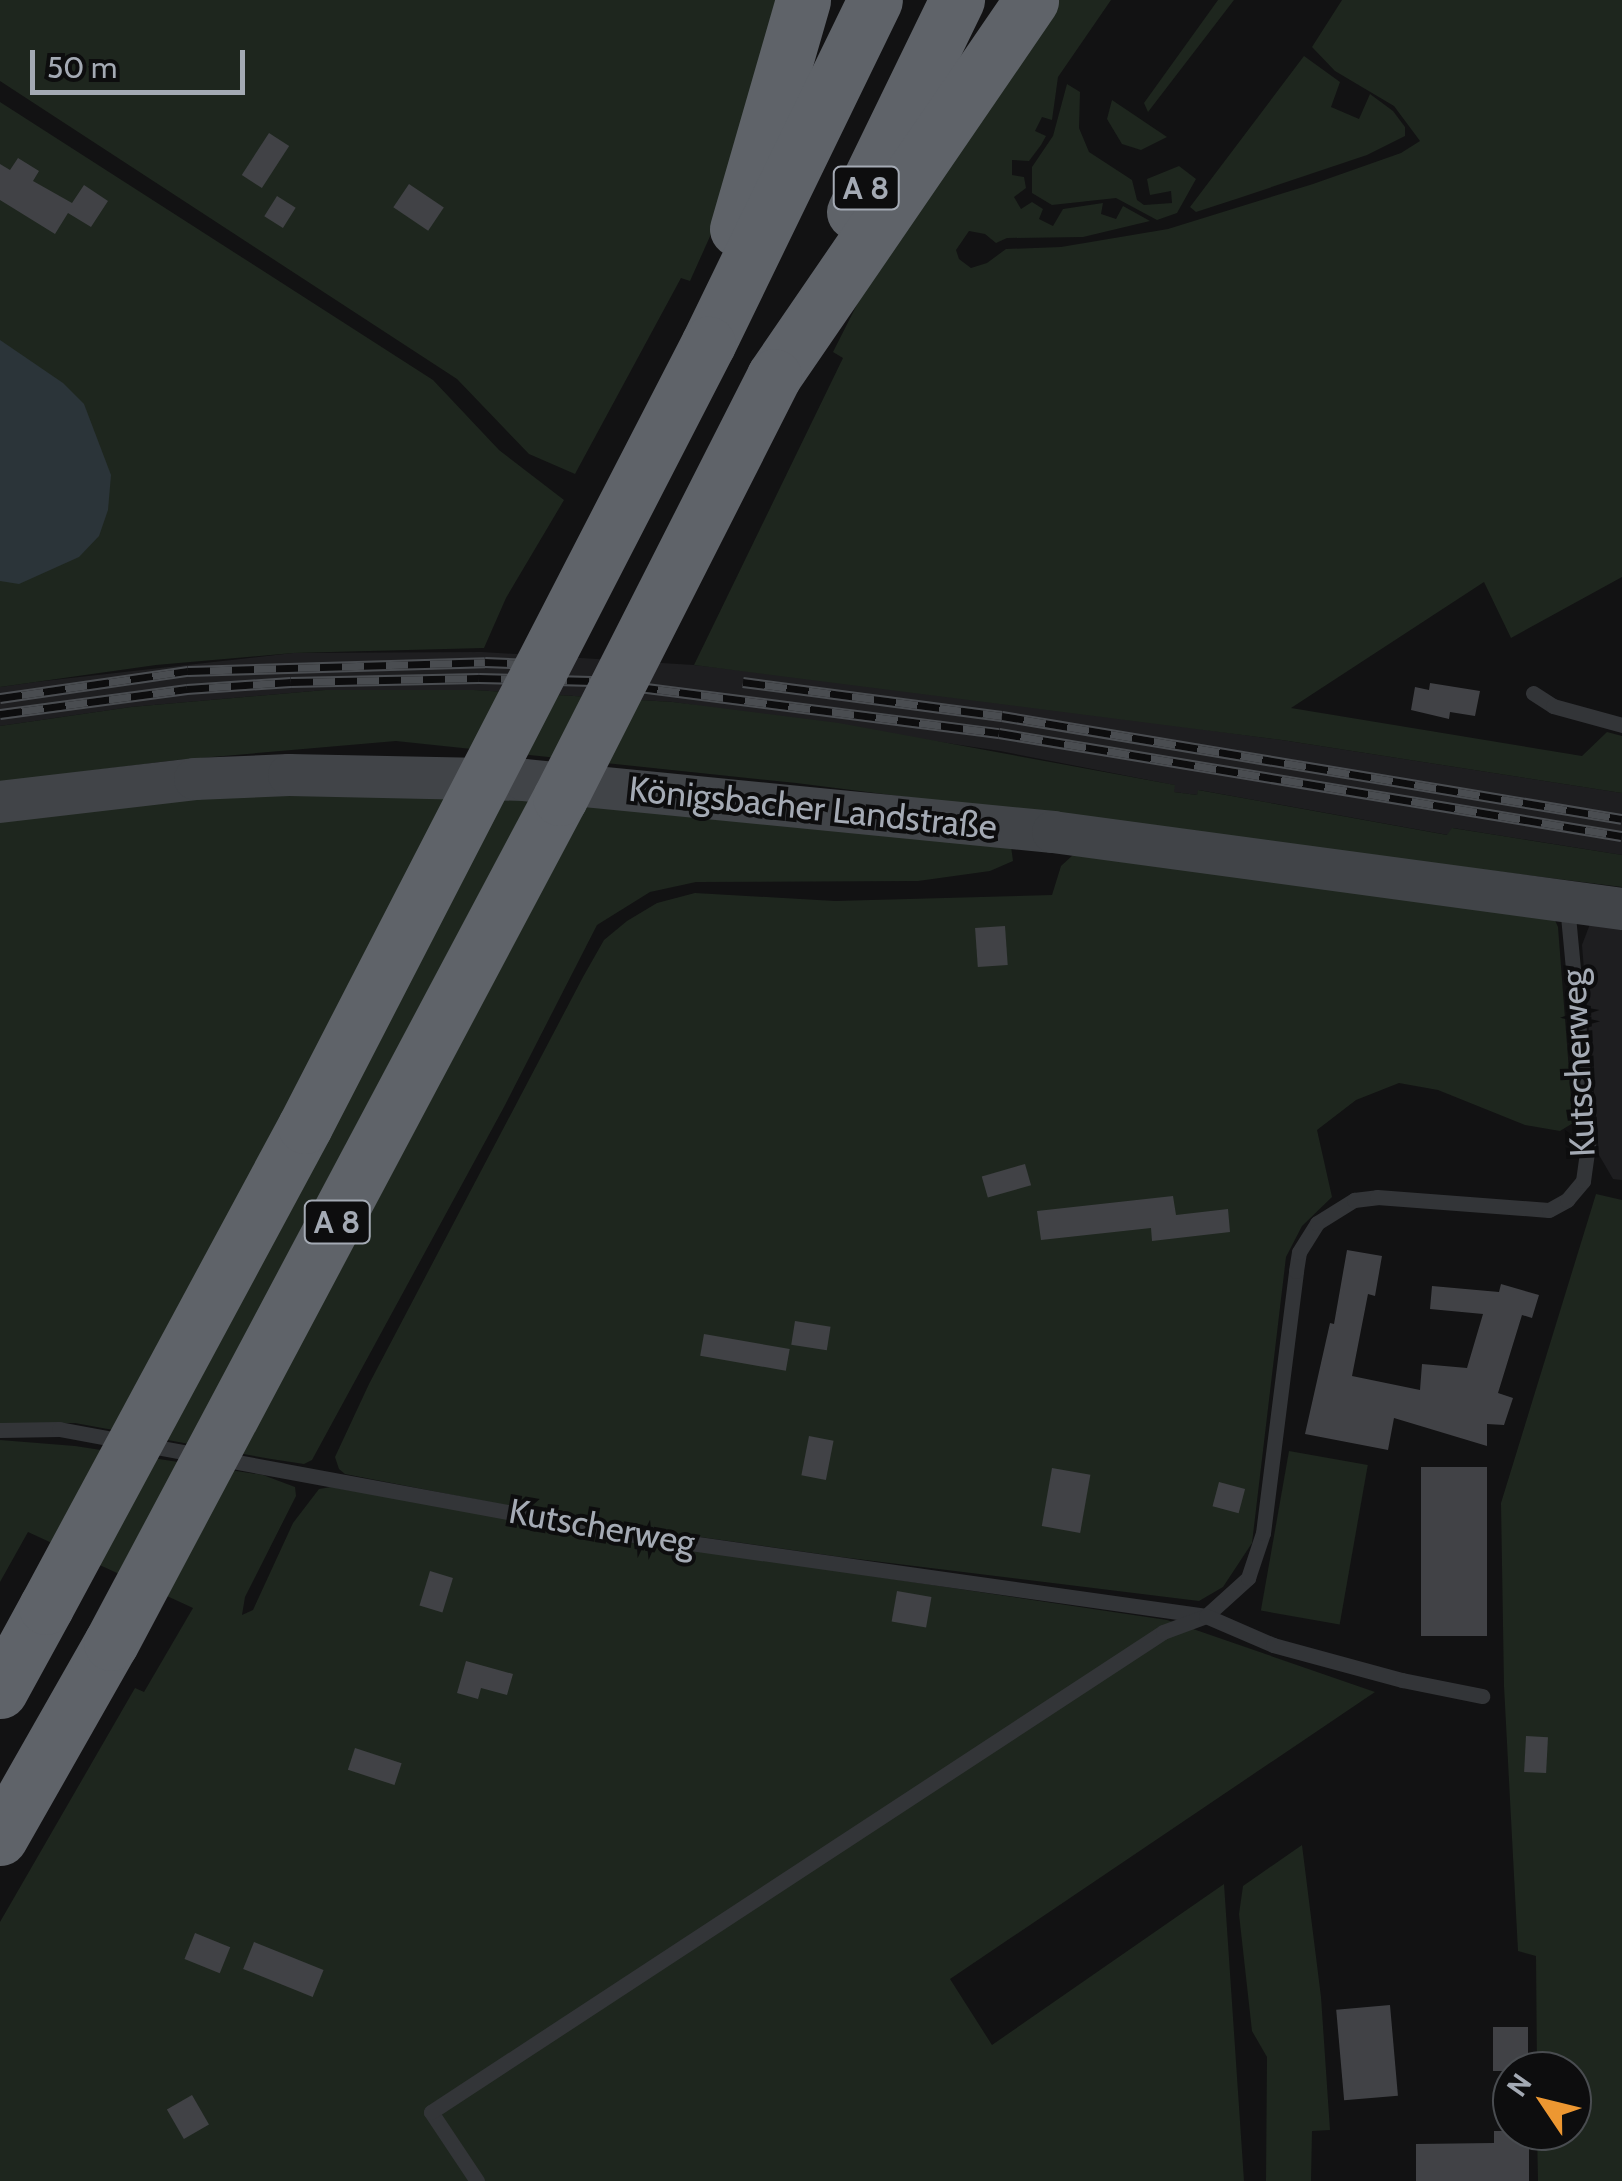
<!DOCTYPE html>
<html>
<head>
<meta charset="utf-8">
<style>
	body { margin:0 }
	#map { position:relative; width:1622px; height:2181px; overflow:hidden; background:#121213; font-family:Cabin,sans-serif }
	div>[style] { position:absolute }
	.built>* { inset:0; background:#1e1e20 }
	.green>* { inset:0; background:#1e261e; transform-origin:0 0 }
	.water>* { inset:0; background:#2b3439 }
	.building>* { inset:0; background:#414246; transform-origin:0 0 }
	.service>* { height:15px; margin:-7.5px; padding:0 7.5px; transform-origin:7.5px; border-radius:7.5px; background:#333538 }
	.secondary>* { height:42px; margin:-21px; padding:0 21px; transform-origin:21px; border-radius:21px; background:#414448 }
	.motorway>* { height:55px; margin:-27.5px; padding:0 27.5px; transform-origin:27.5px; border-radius:27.5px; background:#5f6369 }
	.rail>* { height:11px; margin-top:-5.5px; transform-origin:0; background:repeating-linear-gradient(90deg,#0d0d0e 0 22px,#4a4d51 0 44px); box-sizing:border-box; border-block:2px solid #4a4d51 }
	.motorway-bridge>* { height:55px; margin:-27.5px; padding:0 27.5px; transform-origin:27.5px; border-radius:27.5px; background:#5f6369 }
	span { translate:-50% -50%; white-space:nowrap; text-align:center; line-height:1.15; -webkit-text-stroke:8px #0d0d0e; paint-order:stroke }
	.shield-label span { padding:2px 8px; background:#0d0d0e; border:2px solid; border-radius:8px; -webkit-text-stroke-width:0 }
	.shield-label { font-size:32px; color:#a4aab4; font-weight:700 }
	.street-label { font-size:35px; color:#a4aab4 }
	.north { position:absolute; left:1492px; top:2051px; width:100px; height:100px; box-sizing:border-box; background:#0d0d0e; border:2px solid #494c50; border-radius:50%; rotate:305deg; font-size:28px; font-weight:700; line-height:40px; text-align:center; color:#a4aab4 }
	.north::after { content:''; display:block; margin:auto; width:35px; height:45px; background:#ed9731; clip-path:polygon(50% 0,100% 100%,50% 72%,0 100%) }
	.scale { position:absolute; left:30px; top:50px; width:215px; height:45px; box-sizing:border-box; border:5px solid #a4aab4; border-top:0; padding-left:12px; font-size:30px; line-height:35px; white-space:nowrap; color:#a4aab4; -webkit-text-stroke:8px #0d0d0e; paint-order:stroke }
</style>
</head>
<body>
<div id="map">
	<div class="built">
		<i style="clip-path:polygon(482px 652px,694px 665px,907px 689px,1282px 740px,1622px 793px,1622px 855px,1453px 828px,1448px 835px,1199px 790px,1197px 795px,1174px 792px,1174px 785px,1000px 751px,673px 702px,474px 690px,325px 690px,131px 707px,0 726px,0 687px,35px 682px,293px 653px)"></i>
		<i style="clip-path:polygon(1590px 924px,1622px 928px,1622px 1180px,1613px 1179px,1599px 1155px,1582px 945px)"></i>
	</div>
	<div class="green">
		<i style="clip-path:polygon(0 0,790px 0,716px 223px,690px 281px,681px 278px,575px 474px,529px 454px,457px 379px,0 81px)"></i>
		<i style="clip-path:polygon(1044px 0,1111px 0,1058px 77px,1052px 120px,1042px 117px,1035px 131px,1046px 136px,1041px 145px,1029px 161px,1012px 160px,1012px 175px,1024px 177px,1026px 188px,1014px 197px,1021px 209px,1032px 202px,1043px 209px,1039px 219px,1053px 226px,1063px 209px,1103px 203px,1101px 214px,1116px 219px,1123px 206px,1150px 221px,1083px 237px,1007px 238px,996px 243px,985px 234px,969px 231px,956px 250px,959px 259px,971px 268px,987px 263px,1006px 249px,1061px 247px,1168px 229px,1313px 184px,1401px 153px,1420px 141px,1394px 106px,1335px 71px,1312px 47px,1342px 0,1622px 0,1622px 577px,1511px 638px,1484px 582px,1291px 708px,1582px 756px,1607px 732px,1622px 736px,1622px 793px,1282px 740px,694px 665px,843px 358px,833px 352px,880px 259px)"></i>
		<i style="clip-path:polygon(1218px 0,1234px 0,1148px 112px,1144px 103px)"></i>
		<i style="clip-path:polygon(1304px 56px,1340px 82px,1331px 107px,1359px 119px,1370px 94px,1393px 111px,1405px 127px,1405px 136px,1367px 155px,1236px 199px,1196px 212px,1190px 207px)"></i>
		<i style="clip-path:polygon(1067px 84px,1080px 92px,1079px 128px,1089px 152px,1132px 180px,1137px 200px,1144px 205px,1172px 203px,1171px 191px,1150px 195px,1147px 179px,1179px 166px,1196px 179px,1177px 213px,1157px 220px,1116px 198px,1052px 205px,1032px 193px,1032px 167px,1053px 136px)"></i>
		<i style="clip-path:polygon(1112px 100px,1167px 137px,1141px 150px,1122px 144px,1107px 119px)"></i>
		<i style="clip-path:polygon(0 102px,433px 380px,499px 450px,564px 500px,506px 598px,484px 648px,293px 653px,156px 665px,0 687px)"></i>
		<i style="clip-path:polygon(325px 690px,474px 690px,673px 702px,839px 723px,1175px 785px,1174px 792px,1197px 795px,1198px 790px,1447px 835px,1452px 828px,1622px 855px,1622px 887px,796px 783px,396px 741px,177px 760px,0 782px,0 726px,131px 707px)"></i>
		<i style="clip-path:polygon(273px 792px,645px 804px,1011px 846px,1013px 861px,990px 871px,918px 881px,696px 882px,650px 892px,597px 925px,504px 1107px,312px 1460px,304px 1464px,271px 1459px,75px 1423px,0 1424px,0 818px)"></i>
		<i style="clip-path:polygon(1074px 854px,1554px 918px,1558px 927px,1573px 1123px,1560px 1131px,1525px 1125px,1438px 1090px,1399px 1083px,1356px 1100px,1317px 1130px,1332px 1197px,1302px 1226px,1286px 1257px,1252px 1543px,1223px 1587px,1199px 1601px,841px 1557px,587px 1521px,345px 1474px,339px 1469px,335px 1457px,369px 1384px,583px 977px,604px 940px,627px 921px,657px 903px,695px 893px,835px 901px,1052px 895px,1061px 866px)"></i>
		<i style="clip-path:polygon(1596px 1194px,1622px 1200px,1622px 2181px,1538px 2181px,1537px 2131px,1572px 2131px,1572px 2071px,1537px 2071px,1536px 1956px,1518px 1951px,1504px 1686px,1501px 1503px)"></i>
		<i style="clip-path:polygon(0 1440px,75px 1446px,263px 1475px,295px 1487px,296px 1496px,245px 1597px,242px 1615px,253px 1610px,293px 1523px,319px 1489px,331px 1487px,624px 1539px,1167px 1620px,1375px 1692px,950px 1979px,992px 2045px,1224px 1884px,1244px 2181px,0 2181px,0 1922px,135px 1688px,144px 1692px,193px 1608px,28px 1532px,0 1582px)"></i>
		<i style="left:1289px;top:1451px;width:80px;height:162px;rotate:10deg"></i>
		<i style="clip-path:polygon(1302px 1845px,1321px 1997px,1330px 2130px,1312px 2131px,1311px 2181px,1266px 2181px,1267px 2057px,1252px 2031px,1239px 1914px,1243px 1886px)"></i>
	</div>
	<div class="water">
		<i style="clip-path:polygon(0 340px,63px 383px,84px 404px,111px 475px,108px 510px,99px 536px,79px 557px,19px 584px,0 581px)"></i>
	</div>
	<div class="building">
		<i style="left:269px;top:133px;width:24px;height:50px;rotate:33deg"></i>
		<i style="clip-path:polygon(18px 158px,39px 171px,33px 181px,72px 203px,84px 185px,108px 201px,91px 227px,68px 213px,55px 234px,0 200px,0 164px,10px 170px)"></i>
		<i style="left:409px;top:184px;width:42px;height:28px;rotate:34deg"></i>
		<i style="left:277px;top:196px;width:22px;height:24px;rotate:32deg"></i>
		<i style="clip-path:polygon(1430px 683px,1480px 691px,1475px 716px,1450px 712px,1449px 719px,1411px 710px,1415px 687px,1429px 690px)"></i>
		<i style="left:1005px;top:926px;width:39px;height:30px;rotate:86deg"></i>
		<i style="left:1025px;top:1164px;width:22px;height:45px;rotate:74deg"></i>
		<i style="clip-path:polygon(1173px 1196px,1176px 1215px,1228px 1209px,1230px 1232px,1152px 1241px,1151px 1228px,1041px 1240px,1037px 1211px)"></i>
		<i style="clip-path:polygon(1347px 1250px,1382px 1256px,1375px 1296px,1368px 1294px,1352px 1376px,1420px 1390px,1422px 1364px,1467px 1368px,1483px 1314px,1430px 1309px,1432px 1286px,1499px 1292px,1501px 1284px,1539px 1295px,1532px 1318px,1522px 1315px,1498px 1393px,1513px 1398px,1504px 1425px,1487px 1424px,1487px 1446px,1394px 1418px,1388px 1450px,1305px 1434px,1330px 1323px,1334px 1324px)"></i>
		<i style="left:795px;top:1321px;width:36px;height:24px;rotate:9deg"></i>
		<i style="left:704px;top:1334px;width:87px;height:22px;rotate:10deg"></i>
		<i style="left:809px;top:1436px;width:25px;height:40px;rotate:11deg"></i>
		<i style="left:1421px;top:1467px;width:66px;height:169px"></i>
		<i style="left:1052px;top:1468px;width:39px;height:59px;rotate:10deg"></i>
		<i style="left:1219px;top:1482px;width:27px;height:25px;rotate:15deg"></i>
		<i style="left:430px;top:1571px;width:24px;height:36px;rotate:17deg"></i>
		<i style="left:897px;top:1591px;width:35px;height:31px;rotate:10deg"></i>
		<i style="clip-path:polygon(466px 1661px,513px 1674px,507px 1695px,481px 1688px,478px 1699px,457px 1693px)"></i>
		<i style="left:1526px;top:1736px;width:22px;height:36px;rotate:3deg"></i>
		<i style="left:355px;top:1748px;width:49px;height:23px;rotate:18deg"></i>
		<i style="left:195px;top:1933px;width:38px;height:28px;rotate:22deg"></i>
		<i style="left:254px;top:1942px;width:75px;height:29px;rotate:22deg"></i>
		<i style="left:1390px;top:2005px;width:91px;height:54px;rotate:85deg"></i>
		<i style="left:1493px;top:2027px;width:35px;height:44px"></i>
		<i style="left:192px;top:2095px;width:34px;height:29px;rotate:60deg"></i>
		<i style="clip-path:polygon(1494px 2131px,1529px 2131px,1529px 2181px,1416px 2181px,1416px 2144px,1494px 2143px)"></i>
	</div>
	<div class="service">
		<i style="left:1533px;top:693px;width:24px;rotate:33deg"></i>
		<i style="left:1553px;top:706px;width:72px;rotate:15.4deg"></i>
		<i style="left:0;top:1430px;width:59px;rotate:-1deg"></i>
		<i style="left:59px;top:1429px;width:142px;rotate:10.5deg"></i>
		<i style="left:221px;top:1459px;width:413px;rotate:10.5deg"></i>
		<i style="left:627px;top:1534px;width:585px;rotate:8.06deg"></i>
		<i style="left:1206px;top:1616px;width:57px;rotate:-42.1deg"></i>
		<i style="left:1248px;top:1578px;width:47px;rotate:-71.6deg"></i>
		<i style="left:1263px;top:1533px;width:264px;rotate:-82.8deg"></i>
		<i style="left:1296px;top:1271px;width:19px;rotate:-81deg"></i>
		<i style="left:1299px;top:1252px;width:34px;rotate:-58deg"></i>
		<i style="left:1317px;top:1223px;width:44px;rotate:-31.9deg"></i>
		<i style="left:1354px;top:1200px;width:23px;rotate:-7deg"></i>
		<i style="left:1377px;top:1197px;width:172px;rotate:4.3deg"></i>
		<i style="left:1549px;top:1210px;width:21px;rotate:-29deg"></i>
		<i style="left:1567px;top:1200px;width:25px;rotate:-50deg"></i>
		<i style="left:1583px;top:1181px;width:43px;rotate:-82.1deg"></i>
		<i style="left:1589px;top:1138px;width:234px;rotate:-95.4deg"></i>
		<i style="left:477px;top:2181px;width:83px;rotate:-123.7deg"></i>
		<i style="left:431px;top:2112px;width:875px;rotate:-33.25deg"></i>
		<i style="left:1163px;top:1632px;width:46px;rotate:-20.4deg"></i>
		<i style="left:1206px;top:1616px;width:73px;rotate:23.4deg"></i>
		<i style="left:1273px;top:1645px;width:134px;rotate:15.2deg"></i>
		<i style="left:1402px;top:1680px;width:82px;rotate:11.3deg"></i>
	</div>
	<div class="secondary">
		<i style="left:0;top:802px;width:196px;rotate:-6.7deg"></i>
		<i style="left:195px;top:779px;width:94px;rotate:-2.4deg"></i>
		<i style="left:289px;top:775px;width:235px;rotate:1.2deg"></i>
		<i style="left:524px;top:780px;width:532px;rotate:5.61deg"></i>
		<i style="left:1053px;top:832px;width:574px;rotate:7.71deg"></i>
	</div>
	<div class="motorway">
		<i style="left:854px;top:212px;width:236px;rotate:-64.1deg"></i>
		<i style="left:737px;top:229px;width:238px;rotate:-73.9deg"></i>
		<i style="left:708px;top:344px;width:382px;rotate:-64.1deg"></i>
		<i style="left:774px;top:376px;width:455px;rotate:-55.6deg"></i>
		<i style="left:0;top:1691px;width:96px;rotate:-61.3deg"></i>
		<i style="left:0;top:1838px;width:224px;rotate:-60.4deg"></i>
	</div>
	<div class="rail">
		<i style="left:743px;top:682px;width:261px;rotate:7.5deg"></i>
		<i style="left:1002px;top:716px;width:628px;rotate:9.43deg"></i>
		<i style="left:0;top:698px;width:190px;rotate:-8.2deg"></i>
		<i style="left:188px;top:671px;width:297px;rotate:-1.7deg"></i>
		<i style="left:485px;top:662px;width:73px;rotate:2.4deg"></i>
		<i style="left:0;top:714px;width:189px;rotate:-7.6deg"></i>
		<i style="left:187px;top:689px;width:104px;rotate:-3.9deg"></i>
		<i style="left:291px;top:682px;width:188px;rotate:-1.2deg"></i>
		<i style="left:479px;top:678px;width:113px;rotate:1.5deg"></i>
		<i style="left:592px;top:681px;width:410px;rotate:7.3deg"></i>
		<i style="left:999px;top:733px;width:631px;rotate:9.39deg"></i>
	</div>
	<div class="motorway-bridge">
		<i style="left:46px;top:1607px;width:546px;rotate:-61.7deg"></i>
		<i style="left:305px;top:1126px;width:880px;rotate:-62.74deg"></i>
		<i style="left:111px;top:1643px;width:957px;rotate:-62.02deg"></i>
		<i style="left:560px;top:798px;width:473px;rotate:-63.1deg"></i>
	</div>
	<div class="shield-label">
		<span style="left:866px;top:188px">A 8</span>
		<span style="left:337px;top:1222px">A 8</span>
	</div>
	<div class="street-label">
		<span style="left:813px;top:808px;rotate:6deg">Königsbacher Landstraße</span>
		<span style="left:1578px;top:1063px;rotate:-93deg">Kutscherweg</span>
		<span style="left:602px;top:1527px;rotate:10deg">Kutscherweg</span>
	</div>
	<div class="north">N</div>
	<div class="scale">50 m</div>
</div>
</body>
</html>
